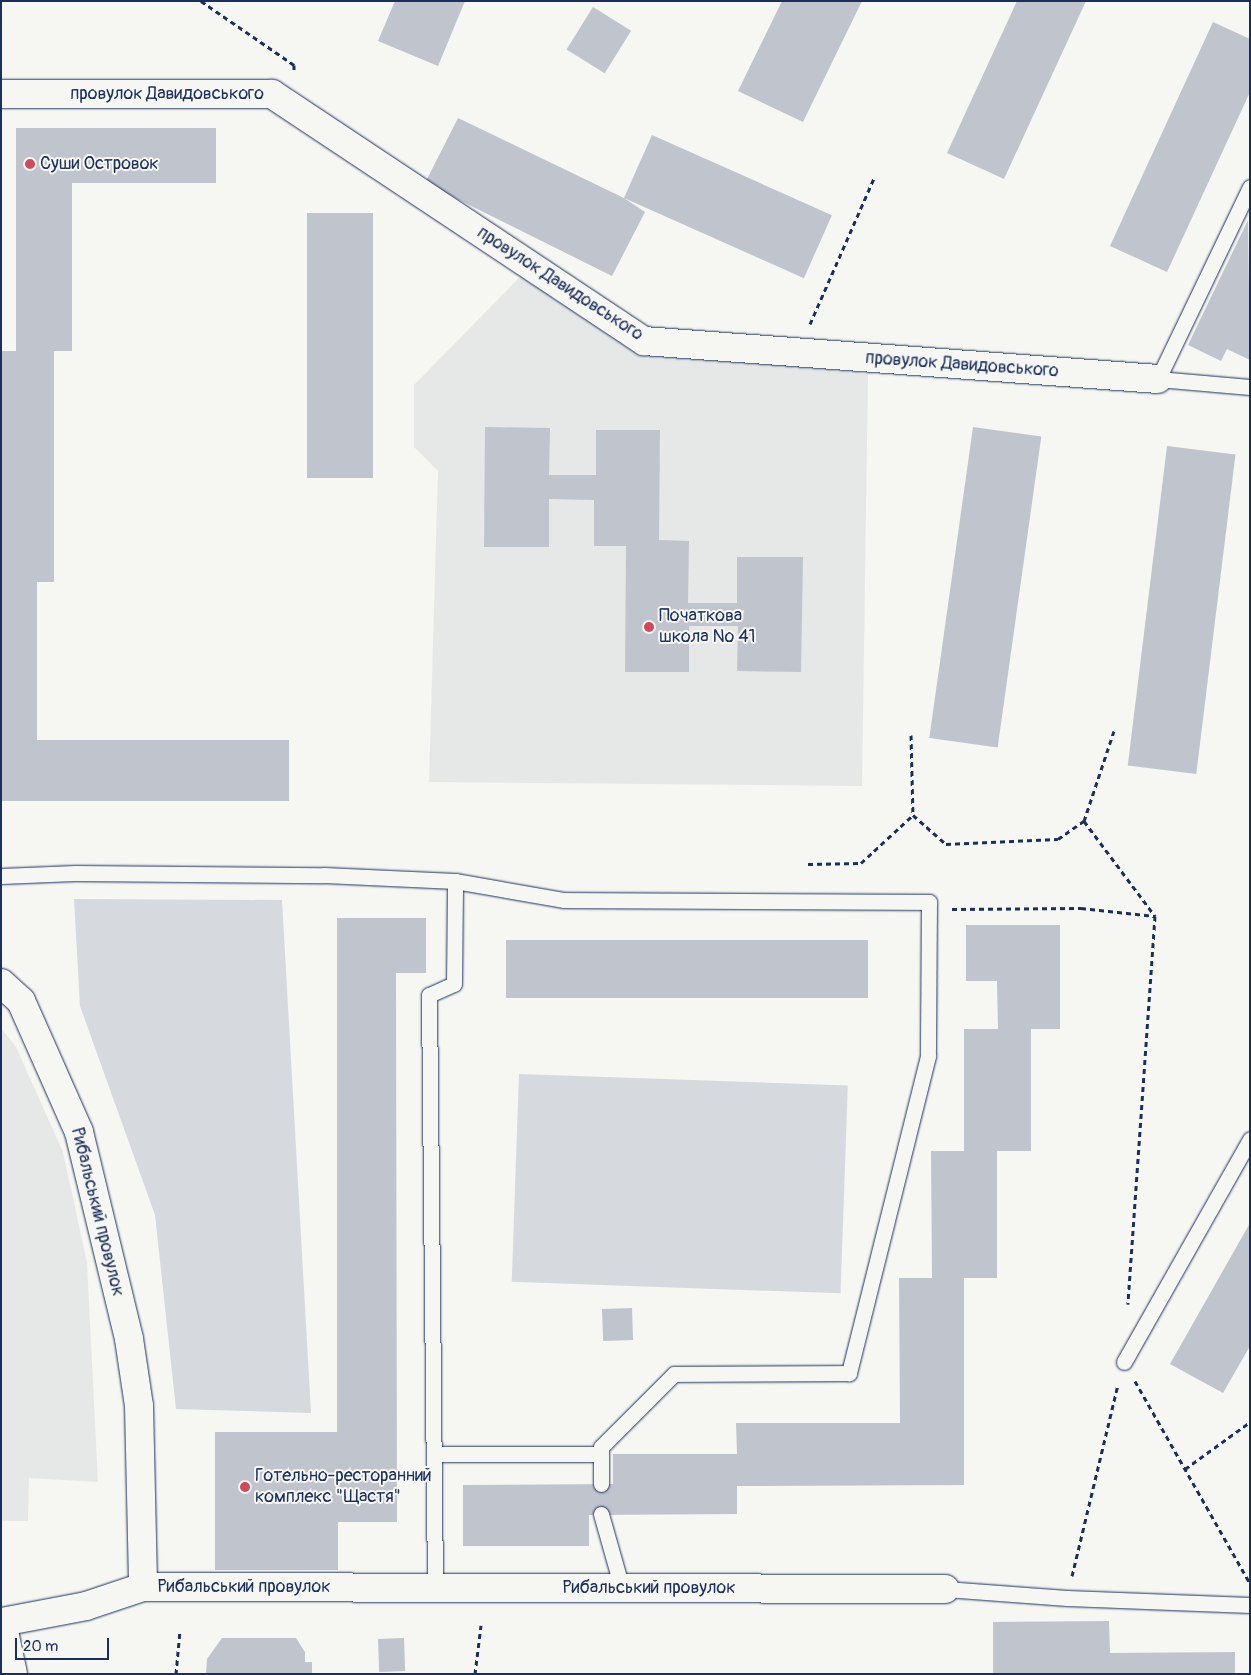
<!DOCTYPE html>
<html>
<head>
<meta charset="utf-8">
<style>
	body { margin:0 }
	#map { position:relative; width:1251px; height:1675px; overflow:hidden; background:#f6f6f2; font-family:Pangolin,sans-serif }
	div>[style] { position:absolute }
	.built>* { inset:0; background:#e6e7e7 }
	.green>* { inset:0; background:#d6d9dd; transform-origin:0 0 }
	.building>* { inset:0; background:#c0c4cd; transform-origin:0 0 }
	.path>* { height:3px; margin-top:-1.5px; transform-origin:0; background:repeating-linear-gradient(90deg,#1b2f5e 0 5px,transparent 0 9px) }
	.roads { filter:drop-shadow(0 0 1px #1b2f5e) drop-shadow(0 0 1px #1b2f5e) }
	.service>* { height:15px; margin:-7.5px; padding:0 7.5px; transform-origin:7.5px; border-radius:7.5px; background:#f6f6f2 }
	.minor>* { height:28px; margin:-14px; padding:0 14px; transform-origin:14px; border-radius:14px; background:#f6f6f2 }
	.dots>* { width:14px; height:14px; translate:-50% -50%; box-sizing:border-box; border:2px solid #f6f6f2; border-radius:50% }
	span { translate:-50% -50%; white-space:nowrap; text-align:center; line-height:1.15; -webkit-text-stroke:4px #f6f6f2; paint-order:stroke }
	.street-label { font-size:18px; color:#1b2f5e }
	.poi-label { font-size:18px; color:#1b2f5e }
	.left { translate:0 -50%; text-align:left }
	.frame { position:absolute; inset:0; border:2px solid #1b2f5e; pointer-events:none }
	.scale { position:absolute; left:15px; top:1638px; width:94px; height:22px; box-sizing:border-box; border:2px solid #1b2f5e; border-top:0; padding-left:6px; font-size:15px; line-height:18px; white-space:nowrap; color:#1b2f5e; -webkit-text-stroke:4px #f6f6f2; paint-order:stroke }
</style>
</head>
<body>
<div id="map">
	<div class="built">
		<i style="clip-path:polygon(524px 273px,710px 357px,868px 373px,862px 786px,429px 782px,438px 471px,414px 447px,414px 385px)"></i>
		<i style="clip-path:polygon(1px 1028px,16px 1047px,63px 1152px,87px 1263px,98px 1482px,29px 1478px,28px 1521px,1px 1521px)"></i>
	</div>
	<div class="green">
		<i style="clip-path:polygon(74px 899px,282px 900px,311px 1413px,176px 1409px,155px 1215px,80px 1006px)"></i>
		<i style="left:519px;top:1074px;width:329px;height:208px;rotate:2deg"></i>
	</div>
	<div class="building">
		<i style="clip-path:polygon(395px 1px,465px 1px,438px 66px,378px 41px)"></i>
		<i style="clip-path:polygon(782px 1px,862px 1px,803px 122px,738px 91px)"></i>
		<i style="clip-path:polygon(1017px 1px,1086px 1px,1004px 179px,947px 153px)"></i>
		<i style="left:593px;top:7px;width:45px;height:50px;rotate:32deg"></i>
		<i style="clip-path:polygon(1213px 22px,1250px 39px,1250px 92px,1167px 272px,1110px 246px)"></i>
		<i style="clip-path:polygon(458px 118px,624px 198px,645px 212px,612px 276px,425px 183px)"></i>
		<i style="clip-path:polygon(16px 128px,216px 128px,216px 183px,72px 183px,72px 351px,54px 351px,54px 582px,37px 582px,37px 740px,289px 740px,289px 801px,1px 801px,1px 351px,16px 351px)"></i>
		<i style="left:652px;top:135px;width:197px;height:69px;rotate:24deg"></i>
		<i style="left:307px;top:213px;width:66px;height:265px"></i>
		<i style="clip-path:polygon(1248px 220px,1250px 360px,1227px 349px,1221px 361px,1188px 345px)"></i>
		<i style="clip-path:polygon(485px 427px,550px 428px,549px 475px,596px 475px,596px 430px,660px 430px,659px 540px,689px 541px,688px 603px,737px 603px,737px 557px,803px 557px,801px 672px,737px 671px,738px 626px,689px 626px,689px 672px,625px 672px,626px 546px,594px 546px,594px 500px,549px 499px,549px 547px,484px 547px)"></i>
		<i style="left:973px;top:427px;width:69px;height:314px;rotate:8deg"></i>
		<i style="left:1167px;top:446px;width:69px;height:322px;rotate:7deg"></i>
		<i style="clip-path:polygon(337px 918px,426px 918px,426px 973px,396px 973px,397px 1522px,338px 1522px,338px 1570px,215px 1570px,215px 1432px,337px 1432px)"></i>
		<i style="clip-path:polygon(966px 925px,1060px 925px,1060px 1029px,1031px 1029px,1031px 1151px,997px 1151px,997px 1278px,964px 1278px,964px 1485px,737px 1486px,737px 1514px,589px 1515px,589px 1546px,463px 1546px,463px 1485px,613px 1484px,613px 1454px,737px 1454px,736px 1423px,900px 1423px,899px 1278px,932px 1278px,931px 1151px,964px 1151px,964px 1029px,998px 1029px,997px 981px,966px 981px)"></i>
		<i style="left:506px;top:940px;width:362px;height:58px"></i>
		<i style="clip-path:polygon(1250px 1223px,1250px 1346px,1223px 1393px,1170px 1364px)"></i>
		<i style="left:632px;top:1308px;width:32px;height:30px;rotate:88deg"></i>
		<i style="clip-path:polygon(1109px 1621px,1110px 1653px,1235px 1652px,1235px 1674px,993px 1674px,993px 1622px)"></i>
		<i style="clip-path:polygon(222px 1638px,296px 1638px,305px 1652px,305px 1662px,312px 1662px,312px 1674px,206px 1674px,207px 1659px)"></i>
		<i style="left:404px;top:1638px;width:33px;height:26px;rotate:88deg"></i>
	</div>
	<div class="path">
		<i style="left:201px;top:1px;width:113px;rotate:34.5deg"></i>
		<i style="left:294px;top:65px;width:7px;rotate:90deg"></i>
		<i style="left:810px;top:324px;width:159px;rotate:-66.3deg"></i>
		<i style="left:911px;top:735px;width:80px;rotate:88.6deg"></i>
		<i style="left:913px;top:815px;width:44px;rotate:41.3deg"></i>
		<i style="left:946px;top:844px;width:112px;rotate:-2.6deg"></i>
		<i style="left:1058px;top:839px;width:32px;rotate:-35deg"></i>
		<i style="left:1084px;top:821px;width:95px;rotate:-71.6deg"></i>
		<i style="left:1084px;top:821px;width:119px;rotate:53.2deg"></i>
		<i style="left:1155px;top:916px;width:389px;rotate:94deg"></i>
		<i style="left:808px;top:864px;width:53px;rotate:-1.1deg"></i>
		<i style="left:861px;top:863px;width:71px;rotate:-42.7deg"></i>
		<i style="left:952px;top:909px;width:129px;rotate:-0.4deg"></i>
		<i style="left:1081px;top:908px;width:74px;rotate:6.2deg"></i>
		<i style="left:1135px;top:1381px;width:231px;rotate:60.4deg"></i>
		<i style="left:1185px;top:1469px;width:80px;rotate:-35.9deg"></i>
		<i style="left:1072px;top:1576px;width:196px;rotate:-76.5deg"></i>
		<i style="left:176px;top:1674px;width:44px;rotate:-84.8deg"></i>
		<i style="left:475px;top:1674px;width:49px;rotate:-83deg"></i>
	</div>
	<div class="roads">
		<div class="service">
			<i style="left:1250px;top:187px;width:213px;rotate:115.6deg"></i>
			<i style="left:1158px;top:379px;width:92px;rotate:5deg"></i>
			<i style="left:1px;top:876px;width:74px;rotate:-2.3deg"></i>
			<i style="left:75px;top:873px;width:249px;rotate:0.5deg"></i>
			<i style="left:324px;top:875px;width:131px;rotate:2.6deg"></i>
			<i style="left:455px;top:881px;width:111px;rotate:9.9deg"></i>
			<i style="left:564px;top:900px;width:365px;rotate:0.3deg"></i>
			<i style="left:929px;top:902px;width:154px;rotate:90.4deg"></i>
			<i style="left:928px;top:1056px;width:327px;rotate:104deg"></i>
			<i style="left:849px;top:1373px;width:175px;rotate:179.7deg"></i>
			<i style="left:674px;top:1374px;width:103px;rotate:135deg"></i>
			<i style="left:601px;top:1447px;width:37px;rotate:90deg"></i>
			<i style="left:1124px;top:1362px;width:256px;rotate:-60.5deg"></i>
			<i style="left:434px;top:1454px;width:167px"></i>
			<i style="left:601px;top:1514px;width:77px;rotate:74.2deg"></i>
			<i style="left:435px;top:1588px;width:593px;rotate:-90.58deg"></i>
			<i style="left:429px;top:995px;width:27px;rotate:-24deg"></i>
			<i style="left:454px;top:984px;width:103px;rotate:-89.4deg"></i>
			<i style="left:945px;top:1589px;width:122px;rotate:4.2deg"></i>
			<i style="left:1067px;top:1598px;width:183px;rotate:2.2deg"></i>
		</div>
		<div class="minor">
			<i style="left:1px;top:94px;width:271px"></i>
			<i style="left:272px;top:94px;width:447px;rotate:33.6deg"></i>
			<i style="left:644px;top:341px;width:515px;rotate:4.23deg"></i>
			<i style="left:1px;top:983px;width:27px;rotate:42deg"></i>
			<i style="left:21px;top:1001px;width:143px;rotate:66.1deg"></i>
			<i style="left:79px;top:1132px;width:213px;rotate:76.4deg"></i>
			<i style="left:129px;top:1339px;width:68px;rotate:81.5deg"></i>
			<i style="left:139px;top:1406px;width:181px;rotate:88.7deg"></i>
			<i style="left:13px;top:1674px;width:53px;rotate:-101.9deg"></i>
			<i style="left:2px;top:1622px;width:86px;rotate:-10.8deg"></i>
			<i style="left:86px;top:1606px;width:60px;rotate:-18.4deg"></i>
			<i style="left:143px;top:1587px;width:802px;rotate:0.14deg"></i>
		</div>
	</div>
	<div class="dots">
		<i style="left:30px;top:164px;background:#d1495b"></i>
		<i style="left:649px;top:627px;background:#d1495b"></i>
		<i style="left:245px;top:1487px;background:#d1495b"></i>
	</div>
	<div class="street-label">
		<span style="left:167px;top:94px">провулок Давидовського</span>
		<span style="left:560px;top:284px;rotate:33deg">провулок Давидовського</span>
		<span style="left:962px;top:365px;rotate:4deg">провулок Давидовського</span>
		<span style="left:97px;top:1212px;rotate:76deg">Рибальський провулок</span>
		<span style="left:244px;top:1587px">Рибальський провулок</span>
		<span style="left:649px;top:1588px">Рибальський провулок</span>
	</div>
	<div class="poi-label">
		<span class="left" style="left:40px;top:164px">Суши Островок</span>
		<span class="left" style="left:659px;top:627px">Початкова<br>школа № 41</span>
		<span class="left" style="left:255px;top:1487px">Готельно-ресторанний<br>комплекс "Щастя"</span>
	</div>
	<div class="frame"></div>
	<div class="scale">20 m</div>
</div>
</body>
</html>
